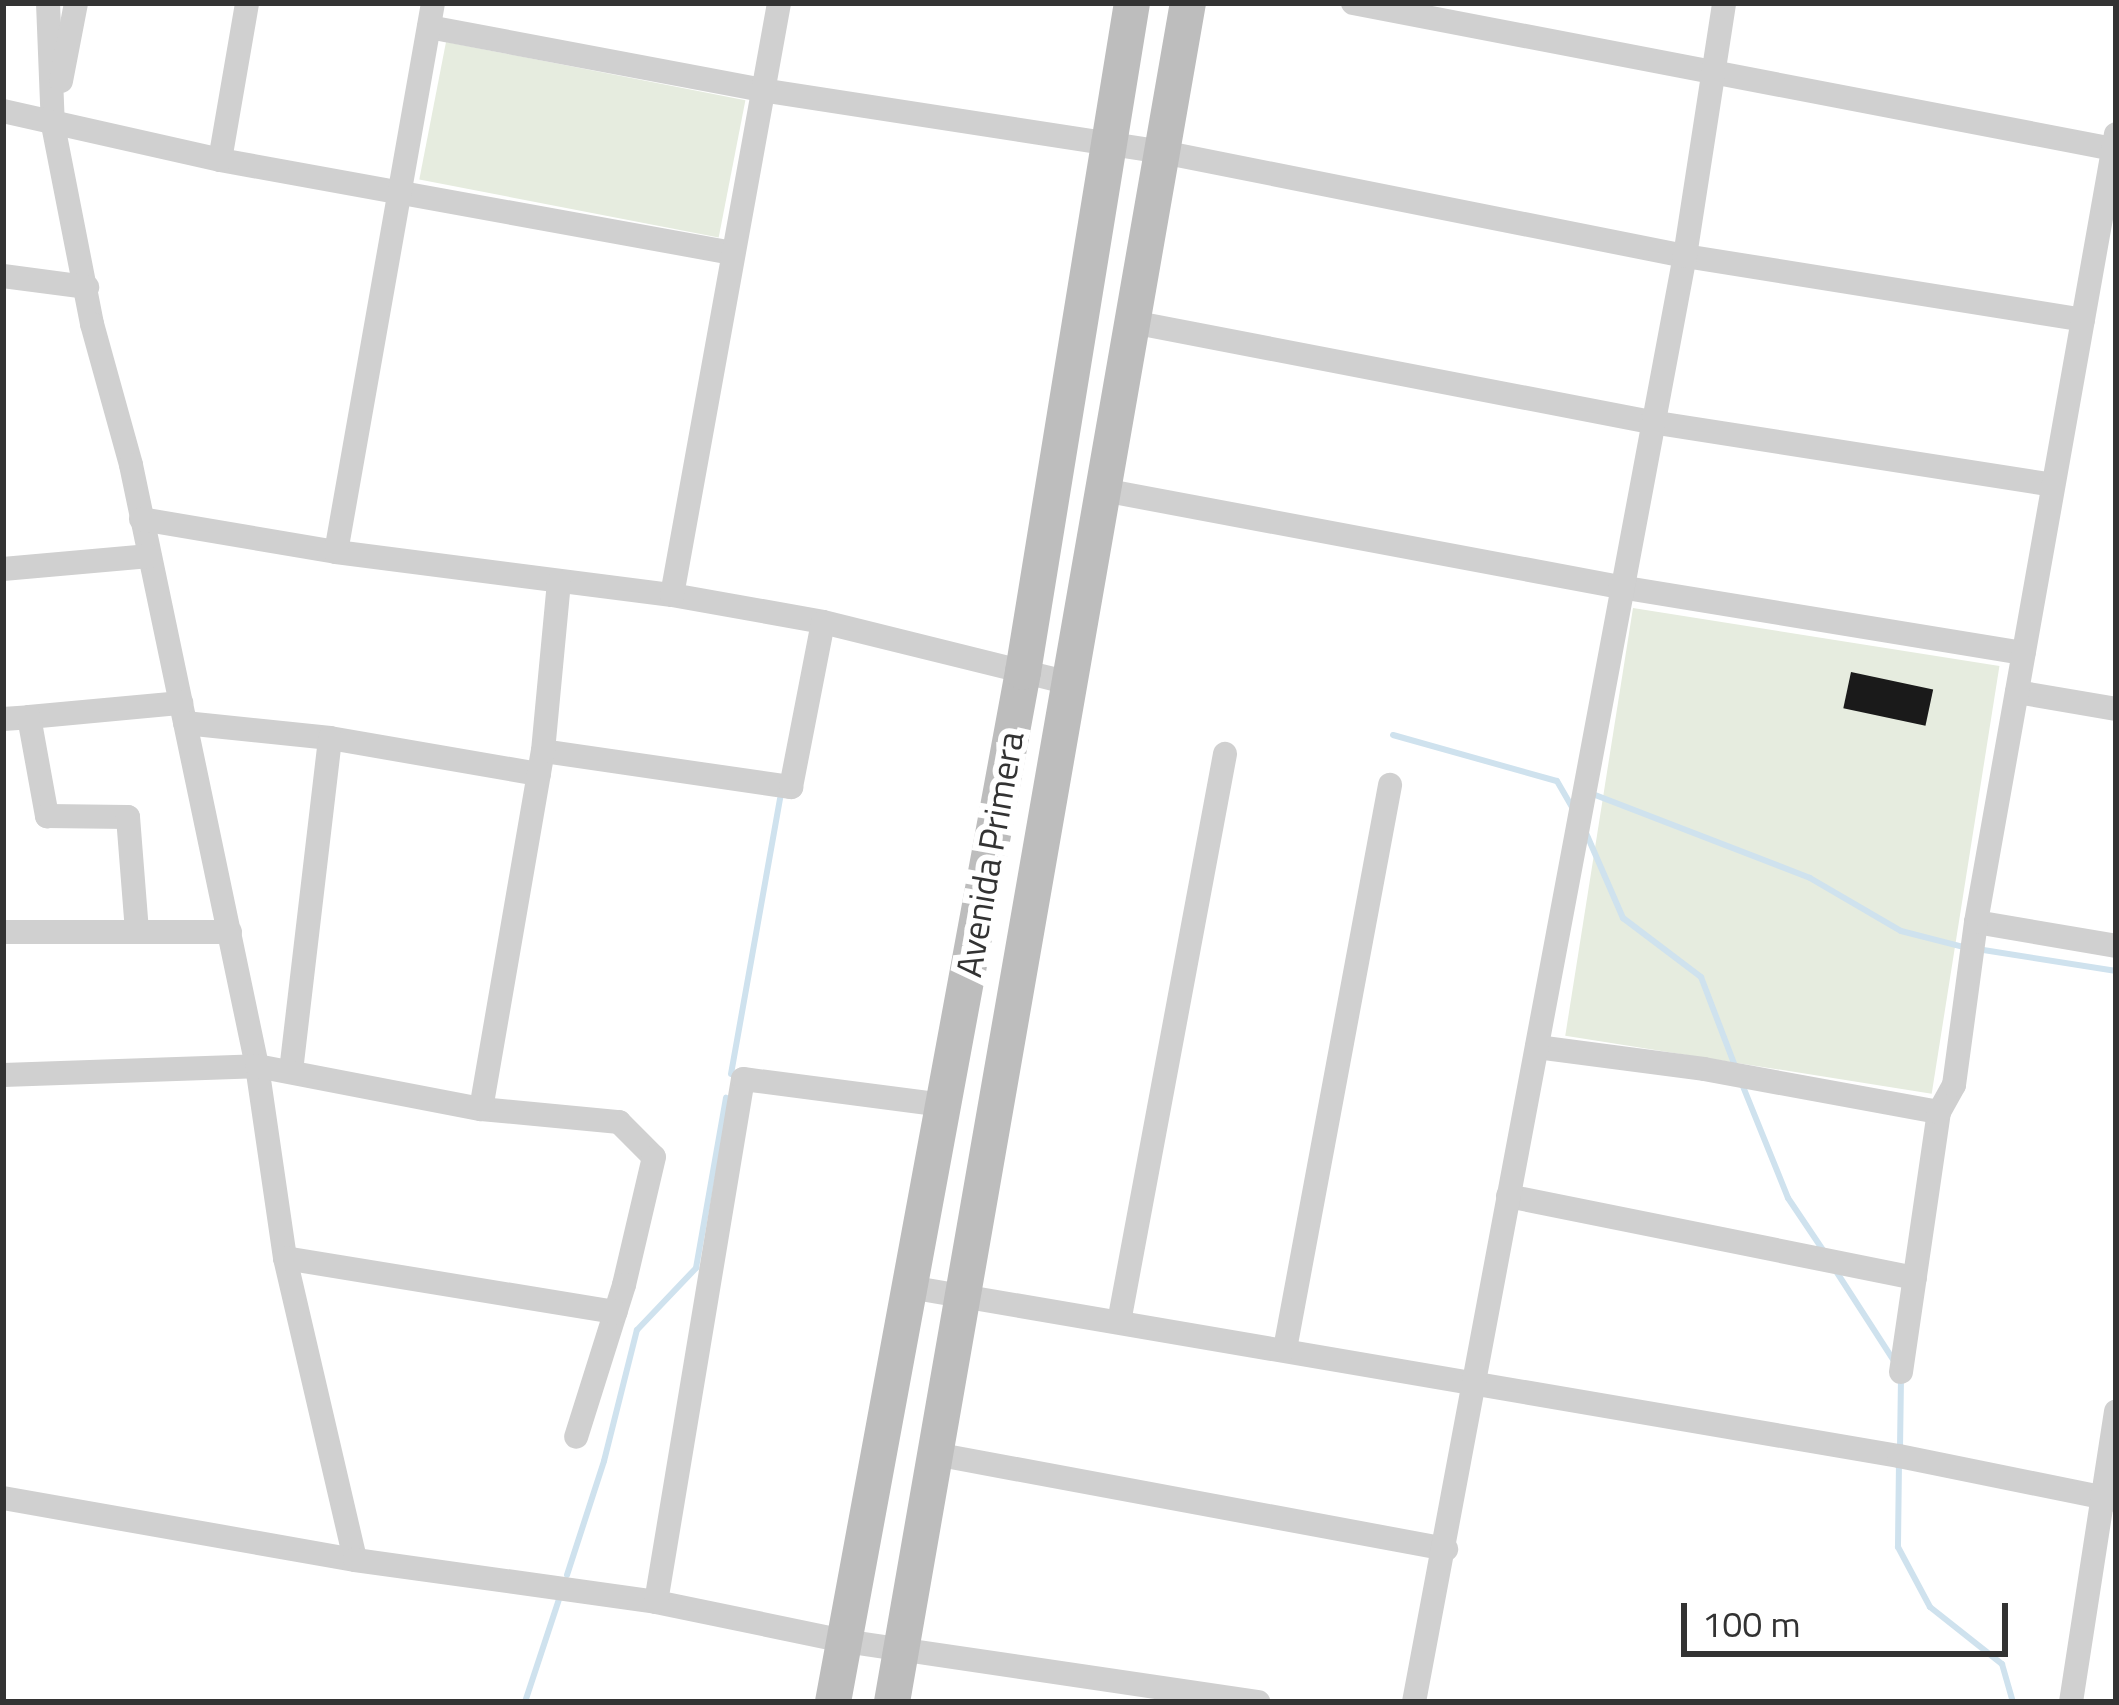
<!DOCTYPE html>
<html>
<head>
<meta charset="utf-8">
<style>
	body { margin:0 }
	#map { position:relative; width:2119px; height:1705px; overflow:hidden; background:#fff; font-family:"Titillium Web",sans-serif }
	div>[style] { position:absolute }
	.green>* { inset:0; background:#e6ecdf; transform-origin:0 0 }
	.stream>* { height:6px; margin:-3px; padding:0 3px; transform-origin:3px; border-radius:3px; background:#cfe2ee }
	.building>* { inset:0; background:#1a1a1a; transform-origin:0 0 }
	.minor>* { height:24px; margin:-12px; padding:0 12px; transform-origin:12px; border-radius:12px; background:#d0d0d0 }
	.secondary>* { height:36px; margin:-18px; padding:0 18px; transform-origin:18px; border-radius:18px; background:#bdbdbd }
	span { translate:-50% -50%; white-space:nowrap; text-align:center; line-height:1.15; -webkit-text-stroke:12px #fff; paint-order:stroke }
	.street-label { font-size:36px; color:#333 }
	.frame { position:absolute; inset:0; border:6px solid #333; pointer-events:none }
	.scale { position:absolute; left:1681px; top:1603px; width:327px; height:54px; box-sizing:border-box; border:6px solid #333; border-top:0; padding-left:15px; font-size:36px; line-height:42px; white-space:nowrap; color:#333; -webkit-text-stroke:9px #fff; paint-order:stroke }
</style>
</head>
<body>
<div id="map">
	<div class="green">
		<i style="left:446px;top:42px;width:305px;height:140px;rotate:11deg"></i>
		<i style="left:1633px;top:608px;width:371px;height:433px;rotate:9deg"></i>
	</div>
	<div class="stream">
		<i style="left:1393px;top:735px;width:170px;rotate:15.7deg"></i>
		<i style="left:1557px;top:781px;width:34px;rotate:60deg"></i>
		<i style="left:1590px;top:793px;width:236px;rotate:21.1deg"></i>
		<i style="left:1810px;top:878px;width:105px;rotate:30.2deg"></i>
		<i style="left:1901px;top:931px;width:65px;rotate:14.3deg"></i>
		<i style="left:1586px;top:833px;width:93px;rotate:66.5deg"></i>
		<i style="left:1623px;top:918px;width:98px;rotate:37.1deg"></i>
		<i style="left:1701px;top:977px;width:95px;rotate:69.1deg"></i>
		<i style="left:1977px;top:949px;width:141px;rotate:9deg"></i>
		<i style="left:731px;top:1074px;width:280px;rotate:-79.9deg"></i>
		<i style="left:1742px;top:1084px;width:123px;rotate:68deg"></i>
		<i style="left:1788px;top:1198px;width:63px;rotate:56.1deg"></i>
		<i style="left:1836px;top:1271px;width:107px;rotate:57.2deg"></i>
		<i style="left:1900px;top:1449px;width:71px;rotate:-89.2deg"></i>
		<i style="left:1899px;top:1462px;width:85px;rotate:90.7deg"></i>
		<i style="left:1898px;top:1547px;width:68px;rotate:61.9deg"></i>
		<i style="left:1930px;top:1607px;width:92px;rotate:38.4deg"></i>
		<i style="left:2002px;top:1664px;width:40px;rotate:74deg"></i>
		<i style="left:567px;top:1575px;width:120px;rotate:-72deg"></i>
		<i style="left:604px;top:1461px;width:135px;rotate:-75.9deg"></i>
		<i style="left:637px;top:1330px;width:86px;rotate:-46.4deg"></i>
		<i style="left:696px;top:1268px;width:173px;rotate:-80deg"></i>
		<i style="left:525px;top:1702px;width:108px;rotate:-71.7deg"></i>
	</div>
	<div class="building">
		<i style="left:1851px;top:672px;width:84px;height:37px;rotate:12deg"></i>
	</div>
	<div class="minor">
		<i style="left:48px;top:3px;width:122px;rotate:87.7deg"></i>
		<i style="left:53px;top:125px;width:203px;rotate:78.9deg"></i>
		<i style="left:92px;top:324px;width:146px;rotate:74.5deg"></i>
		<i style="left:131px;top:465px;width:614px;rotate:78.16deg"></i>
		<i style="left:257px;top:1066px;width:194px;rotate:81.7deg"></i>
		<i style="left:285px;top:1258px;width:310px;rotate:76.9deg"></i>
		<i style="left:1353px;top:3px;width:774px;rotate:10.87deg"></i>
		<i style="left:429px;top:27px;width:339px;rotate:10.7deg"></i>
		<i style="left:762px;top:90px;width:405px;rotate:8.8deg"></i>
		<i style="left:1162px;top:152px;width:533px;rotate:11.25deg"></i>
		<i style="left:1685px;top:256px;width:403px;rotate:9.1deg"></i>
		<i style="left:61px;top:81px;width:79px;rotate:-79.1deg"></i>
		<i style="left:3px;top:111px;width:222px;rotate:12.7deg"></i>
		<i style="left:220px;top:160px;width:520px;rotate:10.29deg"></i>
		<i style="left:220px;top:160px;width:159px;rotate:-80.2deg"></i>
		<i style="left:3px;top:276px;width:85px;rotate:7.5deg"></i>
		<i style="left:1132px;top:322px;width:529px;rotate:10.91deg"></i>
		<i style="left:1651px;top:422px;width:407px;rotate:8.9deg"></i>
		<i style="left:1103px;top:490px;width:526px;rotate:10.63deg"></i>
		<i style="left:1620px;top:587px;width:409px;rotate:9.3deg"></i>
		<i style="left:141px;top:519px;width:198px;rotate:9.6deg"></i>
		<i style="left:336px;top:552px;width:339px;rotate:7.3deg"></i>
		<i style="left:672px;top:595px;width:153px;rotate:10.1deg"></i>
		<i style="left:823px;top:622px;width:254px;rotate:13.9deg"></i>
		<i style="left:336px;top:552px;width:558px;rotate:-79.98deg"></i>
		<i style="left:3px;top:569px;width:147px;rotate:-5.1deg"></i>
		<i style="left:672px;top:595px;width:602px;rotate:-79.75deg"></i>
		<i style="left:2017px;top:692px;width:100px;rotate:9.7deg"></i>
		<i style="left:29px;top:717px;width:153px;rotate:-5.3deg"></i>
		<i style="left:3px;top:719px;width:26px;rotate:-4deg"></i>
		<i style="left:29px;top:717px;width:101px;rotate:79.7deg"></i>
		<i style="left:47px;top:816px;width:81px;rotate:0.7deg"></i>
		<i style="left:128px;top:817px;width:114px;rotate:85.5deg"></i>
		<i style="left:185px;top:723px;width:146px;rotate:5.9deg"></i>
		<i style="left:330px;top:738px;width:212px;rotate:9.8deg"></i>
		<i style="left:543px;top:751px;width:251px;rotate:8.3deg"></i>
		<i style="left:791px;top:787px;width:168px;rotate:-79deg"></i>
		<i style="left:1976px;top:922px;width:142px;rotate:9.7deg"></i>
		<i style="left:3px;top:932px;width:227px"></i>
		<i style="left:1537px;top:1047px;width:168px;rotate:7.5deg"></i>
		<i style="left:1704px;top:1069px;width:239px;rotate:10.4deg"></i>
		<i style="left:291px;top:1071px;width:335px;rotate:-83.3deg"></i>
		<i style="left:3px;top:1075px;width:254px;rotate:-2deg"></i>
		<i style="left:257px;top:1066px;width:228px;rotate:10.9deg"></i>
		<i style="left:481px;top:1109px;width:139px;rotate:5.4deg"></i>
		<i style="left:619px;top:1122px;width:49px;rotate:45deg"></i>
		<i style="left:654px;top:1157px;width:131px;rotate:103.2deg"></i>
		<i style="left:624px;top:1285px;width:159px;rotate:107.5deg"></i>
		<i style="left:481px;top:1109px;width:363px;rotate:-80.2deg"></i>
		<i style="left:543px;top:751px;width:170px;rotate:-84.6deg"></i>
		<i style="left:1508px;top:1196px;width:415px;rotate:11.4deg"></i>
		<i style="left:285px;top:1258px;width:335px;rotate:9.3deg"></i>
		<i style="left:909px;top:1287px;width:1004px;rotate:9.69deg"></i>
		<i style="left:1899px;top:1456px;width:221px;rotate:11.5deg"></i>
		<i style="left:1119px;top:1322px;width:578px;rotate:-79.43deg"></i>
		<i style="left:1285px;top:1349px;width:574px;rotate:-79.45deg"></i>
		<i style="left:1901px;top:1372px;width:263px;rotate:-81.7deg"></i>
		<i style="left:1939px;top:1112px;width:31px;rotate:-61deg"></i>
		<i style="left:1954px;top:1085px;width:164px;rotate:-82.3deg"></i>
		<i style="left:1976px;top:922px;width:800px;rotate:-79.93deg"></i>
		<i style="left:935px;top:1454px;width:520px;rotate:10.53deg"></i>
		<i style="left:3px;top:1498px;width:357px;rotate:10deg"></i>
		<i style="left:355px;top:1560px;width:304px;rotate:7.9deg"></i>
		<i style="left:656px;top:1602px;width:192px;rotate:11.7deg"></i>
		<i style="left:844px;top:1641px;width:419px;rotate:8.4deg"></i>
		<i style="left:656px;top:1602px;width:530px;rotate:-80.56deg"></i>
		<i style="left:743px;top:1079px;width:202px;rotate:7.4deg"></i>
		<i style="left:1414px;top:1702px;width:1471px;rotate:-79.39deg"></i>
		<i style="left:1685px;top:256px;width:256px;rotate:-81.2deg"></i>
		<i style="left:2071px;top:1702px;width:294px;rotate:-81.2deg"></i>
	</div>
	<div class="secondary">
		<i style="left:833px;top:1702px;width:1047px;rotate:-79.55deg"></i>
		<i style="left:1023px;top:672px;width:678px;rotate:-80.75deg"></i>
		<i style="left:892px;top:1702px;width:1725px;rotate:-80.12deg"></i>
	</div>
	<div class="street-label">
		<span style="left:989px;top:854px;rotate:-80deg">Avenida Primera</span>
	</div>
	<div class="frame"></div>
	<div class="scale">100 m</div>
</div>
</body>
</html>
